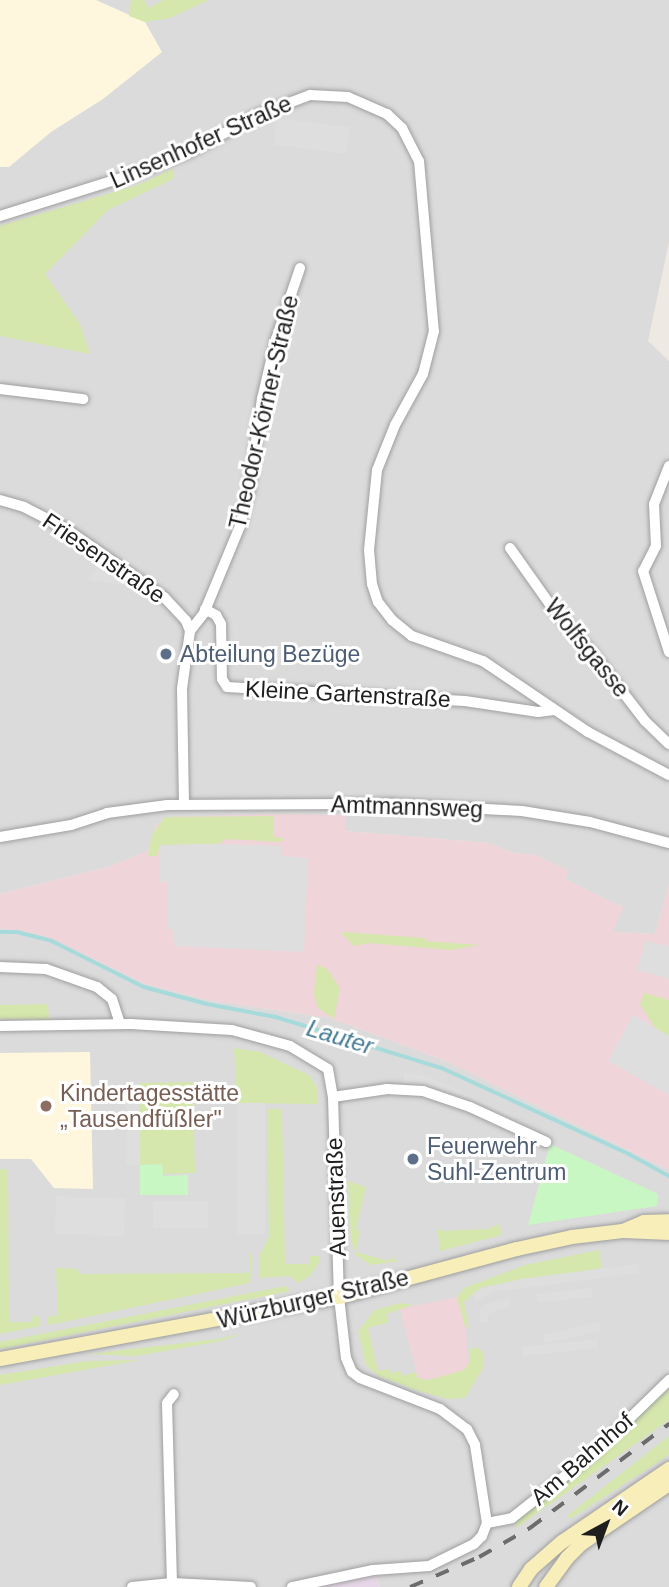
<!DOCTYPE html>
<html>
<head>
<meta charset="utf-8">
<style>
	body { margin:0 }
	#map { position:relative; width:669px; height:1587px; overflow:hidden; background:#efe9e4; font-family:Arial,sans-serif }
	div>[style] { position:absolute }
	.residential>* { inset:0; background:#dcdbdb }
	.commercial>* { inset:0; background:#efd4d9 }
	.industrial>* { inset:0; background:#e7d6e8 }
	.education>* { inset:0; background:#fef7de }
	.grass>* { inset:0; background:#d5e7ac }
	.park>* { inset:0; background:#c9f7c3 }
	.parking>* { inset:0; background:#dedede; transform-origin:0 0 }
	.stream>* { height:3.5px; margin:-1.75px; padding:0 1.75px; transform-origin:1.75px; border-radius:1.75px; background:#a6dadb }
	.roads { filter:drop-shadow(0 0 2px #9f9f9f) drop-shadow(0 0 2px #9f9f9f) }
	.street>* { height:10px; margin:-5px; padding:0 5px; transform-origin:5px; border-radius:5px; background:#fff }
	.secondary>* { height:14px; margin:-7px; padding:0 7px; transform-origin:7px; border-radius:7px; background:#f7eeba }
	.rail>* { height:3.5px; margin-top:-1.75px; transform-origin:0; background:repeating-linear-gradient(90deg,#6c6c6c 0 14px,transparent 0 28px) }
	.dots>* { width:19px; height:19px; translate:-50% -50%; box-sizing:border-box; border:4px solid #fff; border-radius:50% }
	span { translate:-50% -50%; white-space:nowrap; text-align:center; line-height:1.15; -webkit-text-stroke:6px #fff; paint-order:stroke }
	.street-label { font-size:23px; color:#1e1e1e }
	.service-label { font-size:23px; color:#4e5e75 }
	.left { translate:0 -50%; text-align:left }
	.education-label { font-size:23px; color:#785e54 }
	.water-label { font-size:24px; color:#457c93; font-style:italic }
	.north { position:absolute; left:571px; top:1489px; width:70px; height:70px; -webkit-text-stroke:5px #fff; paint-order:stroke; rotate:41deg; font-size:19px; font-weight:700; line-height:28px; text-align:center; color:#1e1e1e }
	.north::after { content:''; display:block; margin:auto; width:24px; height:32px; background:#1e1e1e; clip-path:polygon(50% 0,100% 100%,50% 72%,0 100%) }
</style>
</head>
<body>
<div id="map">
	<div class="residential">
		<i style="clip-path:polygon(0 0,669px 0,669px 242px,648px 341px,669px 361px,669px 884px,655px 934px,612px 932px,622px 907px,565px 879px,568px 871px,536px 855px,513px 853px,489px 843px,345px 831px,345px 815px,168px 817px,155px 827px,148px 851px,108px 867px,0 894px)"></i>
		<i style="clip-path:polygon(0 928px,42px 935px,146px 984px,208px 1000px,330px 1018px,446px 1061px,669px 1170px,669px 1587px,380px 1587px,374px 1575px,318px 1587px,0 1587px)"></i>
	</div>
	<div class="commercial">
		<i style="clip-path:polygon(269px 814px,345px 815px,345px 831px,489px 843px,513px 853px,536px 855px,569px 871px,565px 879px,623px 907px,613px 932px,655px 934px,669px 884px,669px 1170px,446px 1061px,330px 1018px,208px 1000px,146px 984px,42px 935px,0 928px,0 894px,108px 867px,148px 851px,155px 827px,165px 817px)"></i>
		<i style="clip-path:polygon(457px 1297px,465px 1326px,469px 1365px,462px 1372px,429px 1380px,418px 1378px,400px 1309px)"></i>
	</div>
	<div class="industrial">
		<i style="clip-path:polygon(374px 1575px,380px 1587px,318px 1587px)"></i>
	</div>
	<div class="education">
		<i style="clip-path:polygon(0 0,96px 0,145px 22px,162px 52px,103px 99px,51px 132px,9px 167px,0 167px)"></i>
		<i style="clip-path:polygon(90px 1052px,93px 1189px,54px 1188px,31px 1159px,0 1159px,0 1053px)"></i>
	</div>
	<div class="grass">
		<i style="clip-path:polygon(131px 0,144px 0,149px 8px,163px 0,209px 0,170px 18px,145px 22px,129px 16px)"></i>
		<i style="clip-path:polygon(173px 169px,173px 179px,108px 210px,45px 274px,80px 324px,90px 354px,0 336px,0 226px,138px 185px)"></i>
		<i style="clip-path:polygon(273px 816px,273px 837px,283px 838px,282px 842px,226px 839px,219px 844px,160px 845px,157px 856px,148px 856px,152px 834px,165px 817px)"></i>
		<i style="clip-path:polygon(343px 932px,425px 938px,426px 941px,480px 945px,451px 950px,369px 943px,354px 946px,341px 933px)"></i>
		<i style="clip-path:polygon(317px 964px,327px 969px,340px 988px,334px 1019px,318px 1008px,314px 994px)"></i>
		<i style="clip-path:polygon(644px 993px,669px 1000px,669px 1036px,655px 1028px,640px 1004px)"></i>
		<i style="clip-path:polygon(48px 1004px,49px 1020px,0 1019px,0 1005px)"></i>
		<i style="clip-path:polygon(234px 1048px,260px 1052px,309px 1075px,317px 1087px,317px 1104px,237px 1103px)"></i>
		<i style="clip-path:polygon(193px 1082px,195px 1173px,162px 1174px,162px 1164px,140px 1165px,139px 1083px)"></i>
		<i style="clip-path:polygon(267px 1109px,282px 1109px,285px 1264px,309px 1264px,310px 1256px,320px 1256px,320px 1261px,309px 1277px,297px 1283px,290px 1276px,260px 1278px,260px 1254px,269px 1237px)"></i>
		<i style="clip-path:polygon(0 1169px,8px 1170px,9px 1322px,32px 1322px,33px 1315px,39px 1317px,40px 1326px,0 1334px)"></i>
		<i style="clip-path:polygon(348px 1181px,366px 1187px,356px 1229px,360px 1231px,356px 1252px,389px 1261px,390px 1258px,399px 1261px,371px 1265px,356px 1255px,351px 1240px)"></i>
		<i style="clip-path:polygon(499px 1224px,502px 1235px,440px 1251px,437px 1228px,442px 1231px,488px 1229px)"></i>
		<i style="clip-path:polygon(599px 1250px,602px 1268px,482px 1287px,464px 1302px,469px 1328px,465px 1326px,457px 1297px,464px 1288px,525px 1265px)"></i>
		<i style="clip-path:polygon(249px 1253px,252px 1253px,250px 1283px,49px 1325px,47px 1321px,48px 1317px,58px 1315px,56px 1268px,78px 1269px,79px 1274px,249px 1273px)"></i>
		<i style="clip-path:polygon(286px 1286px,290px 1291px,0 1349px,0 1342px)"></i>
		<i style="clip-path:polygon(400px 1303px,413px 1305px,386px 1314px,389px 1322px,368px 1328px,378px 1371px,389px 1369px,391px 1373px,400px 1371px,402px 1376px,416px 1372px,418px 1378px,429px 1380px,464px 1370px,470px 1362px,469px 1349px,479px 1348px,484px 1355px,483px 1368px,465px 1398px,447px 1399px,416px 1390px,379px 1376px,366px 1365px,358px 1331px,375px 1310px)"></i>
		<i style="clip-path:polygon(243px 1333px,221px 1341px,137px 1356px,88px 1354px,218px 1339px)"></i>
		<i style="clip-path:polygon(139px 1360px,56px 1375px,0 1385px,0 1375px,87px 1361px)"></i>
		<i style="clip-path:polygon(669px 1388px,669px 1420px,516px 1528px,515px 1522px,579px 1472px)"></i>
		<i style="clip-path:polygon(669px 1436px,669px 1455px,570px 1519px,567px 1516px)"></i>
	</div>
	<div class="park">
		<i style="clip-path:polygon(550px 1144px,658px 1194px,657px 1206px,528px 1225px)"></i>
		<i style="clip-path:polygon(162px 1164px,163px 1176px,188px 1175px,188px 1195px,140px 1195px,140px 1165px)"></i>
	</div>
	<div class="parking">
		<i style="left:277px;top:118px;width:73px;height:27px;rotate:7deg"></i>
		<i style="clip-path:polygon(102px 561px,139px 587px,87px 580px)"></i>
		<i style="clip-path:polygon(219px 844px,282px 846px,281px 856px,308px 858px,304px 952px,175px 946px,173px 929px,168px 929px,168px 882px,160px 882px,159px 845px)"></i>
		<i style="clip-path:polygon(645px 941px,669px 946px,669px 979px,637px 970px)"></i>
		<i style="clip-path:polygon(633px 1015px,669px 1036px,669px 1095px,608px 1061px)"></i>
		<i style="clip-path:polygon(404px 1072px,429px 1077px,516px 1115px,513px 1123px,429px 1086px,404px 1083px)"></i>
		<i style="clip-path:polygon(127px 1083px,139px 1083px,140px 1165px,126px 1165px)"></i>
		<i style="left:237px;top:1103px;width:28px;height:131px"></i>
		<i style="left:56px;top:1196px;width:69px;height:38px;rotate:2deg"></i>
		<i style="left:153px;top:1201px;width:55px;height:27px"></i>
		<i style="clip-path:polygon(638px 1264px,639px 1273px,494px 1292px,475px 1301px,473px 1293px,483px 1288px,520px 1279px)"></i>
		<i style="left:592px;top:1288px;width:9px;height:56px;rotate:84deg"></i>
		<i style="clip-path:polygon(510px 1298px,510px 1307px,492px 1312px,488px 1315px,488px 1322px,479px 1323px,480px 1311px,485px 1305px)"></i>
		<i style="left:599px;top:1322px;width:9px;height:58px;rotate:77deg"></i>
		<i style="left:597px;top:1339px;width:9px;height:76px;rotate:84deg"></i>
	</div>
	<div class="stream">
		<i style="left:0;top:932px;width:17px"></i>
		<i style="left:17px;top:932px;width:36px;rotate:14deg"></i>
		<i style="left:52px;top:941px;width:103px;rotate:26.6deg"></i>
		<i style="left:144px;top:987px;width:65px;rotate:15.1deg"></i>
		<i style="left:207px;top:1004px;width:70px;rotate:10.7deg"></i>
		<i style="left:276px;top:1017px;width:174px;rotate:17.1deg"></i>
		<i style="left:442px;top:1068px;width:206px;rotate:24.7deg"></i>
		<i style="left:629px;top:1154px;width:46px;rotate:28.8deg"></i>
	</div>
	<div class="roads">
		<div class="street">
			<i style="left:0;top:216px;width:147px;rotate:-17.4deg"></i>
			<i style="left:140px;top:172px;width:54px;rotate:-21.8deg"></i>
			<i style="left:190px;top:152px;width:77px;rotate:-28.9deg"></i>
			<i style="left:257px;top:115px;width:57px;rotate:-20.7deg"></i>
			<i style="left:310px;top:95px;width:38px;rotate:3deg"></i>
			<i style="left:348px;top:97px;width:43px;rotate:23.6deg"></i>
			<i style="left:387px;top:114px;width:21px;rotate:43deg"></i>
			<i style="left:402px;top:128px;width:37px;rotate:63deg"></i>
			<i style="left:419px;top:161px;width:171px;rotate:85deg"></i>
			<i style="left:434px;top:331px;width:44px;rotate:104.3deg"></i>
			<i style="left:423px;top:374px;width:58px;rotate:118.8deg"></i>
			<i style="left:395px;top:425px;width:48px;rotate:111.8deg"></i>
			<i style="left:377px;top:470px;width:80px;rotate:95.7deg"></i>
			<i style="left:369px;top:550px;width:34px;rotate:85deg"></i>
			<i style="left:372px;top:584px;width:19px;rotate:72deg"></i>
			<i style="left:378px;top:602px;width:23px;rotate:52deg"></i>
			<i style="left:392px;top:620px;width:26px;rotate:39deg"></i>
			<i style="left:412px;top:636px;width:75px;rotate:19.4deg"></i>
			<i style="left:483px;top:661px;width:127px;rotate:34.1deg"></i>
			<i style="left:588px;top:732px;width:92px;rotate:28deg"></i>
			<i style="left:0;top:389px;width:84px;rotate:6.9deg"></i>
			<i style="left:669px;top:466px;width:41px;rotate:111.5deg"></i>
			<i style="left:654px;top:504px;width:42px;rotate:87.3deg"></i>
			<i style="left:656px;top:546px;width:28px;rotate:117deg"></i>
			<i style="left:643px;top:571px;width:85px;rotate:72.2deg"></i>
			<i style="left:0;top:500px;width:25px;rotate:16deg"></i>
			<i style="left:24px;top:507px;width:46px;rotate:27.1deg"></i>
			<i style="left:65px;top:528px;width:121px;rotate:34.9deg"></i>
			<i style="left:164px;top:597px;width:33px;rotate:47deg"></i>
			<i style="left:186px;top:621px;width:11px;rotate:68deg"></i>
			<i style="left:190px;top:631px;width:59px;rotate:97.9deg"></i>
			<i style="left:182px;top:689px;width:115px;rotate:89deg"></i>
			<i style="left:510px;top:548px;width:67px;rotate:54.7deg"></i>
			<i style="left:549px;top:603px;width:70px;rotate:49deg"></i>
			<i style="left:595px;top:656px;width:82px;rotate:52.4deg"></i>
			<i style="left:645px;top:721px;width:33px;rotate:44deg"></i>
			<i style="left:205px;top:609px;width:13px;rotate:29deg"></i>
			<i style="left:216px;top:615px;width:10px;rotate:61deg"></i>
			<i style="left:221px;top:624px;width:55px;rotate:89deg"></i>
			<i style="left:222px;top:679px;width:9px;rotate:58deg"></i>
			<i style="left:227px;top:687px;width:238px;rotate:3.4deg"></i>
			<i style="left:465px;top:701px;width:74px;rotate:8.6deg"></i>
			<i style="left:538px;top:712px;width:16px;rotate:-7deg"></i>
			<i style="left:190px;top:631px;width:23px;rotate:-52deg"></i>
			<i style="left:204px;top:613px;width:94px;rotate:-67.5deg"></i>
			<i style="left:240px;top:526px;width:36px;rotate:-76deg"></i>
			<i style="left:249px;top:491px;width:93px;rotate:-82deg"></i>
			<i style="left:262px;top:399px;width:62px;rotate:-76.9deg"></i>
			<i style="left:276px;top:339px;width:75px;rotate:-71.3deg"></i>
			<i style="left:0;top:837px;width:72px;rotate:-9.6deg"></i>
			<i style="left:71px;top:825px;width:38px;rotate:-18deg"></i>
			<i style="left:107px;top:813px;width:61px;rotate:-7.6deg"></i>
			<i style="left:167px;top:805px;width:226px;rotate:-0.3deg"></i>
			<i style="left:393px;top:804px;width:129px;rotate:3.1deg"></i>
			<i style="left:522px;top:811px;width:69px;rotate:9.2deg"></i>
			<i style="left:590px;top:822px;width:82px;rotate:14.9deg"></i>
			<i style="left:0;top:967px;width:46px;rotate:2.5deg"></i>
			<i style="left:46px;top:969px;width:54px;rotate:19.4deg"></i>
			<i style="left:97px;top:987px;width:19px;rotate:39deg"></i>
			<i style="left:112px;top:999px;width:26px;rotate:72deg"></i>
			<i style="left:0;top:1026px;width:131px;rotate:-0.9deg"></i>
			<i style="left:131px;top:1024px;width:101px;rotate:3.4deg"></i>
			<i style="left:232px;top:1030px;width:60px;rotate:15.4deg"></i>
			<i style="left:290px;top:1046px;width:44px;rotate:31.2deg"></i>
			<i style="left:328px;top:1069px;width:28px;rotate:80deg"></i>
			<i style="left:333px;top:1097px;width:200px;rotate:88.3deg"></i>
			<i style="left:339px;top:1297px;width:61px;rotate:83.5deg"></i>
			<i style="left:346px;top:1358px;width:15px;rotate:67deg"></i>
			<i style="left:352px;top:1372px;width:10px;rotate:37deg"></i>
			<i style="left:360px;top:1378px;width:86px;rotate:21.2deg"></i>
			<i style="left:440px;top:1409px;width:34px;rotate:37deg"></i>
			<i style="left:467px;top:1429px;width:18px;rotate:63deg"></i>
			<i style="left:475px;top:1445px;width:79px;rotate:81.3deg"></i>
			<i style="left:487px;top:1523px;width:14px;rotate:111deg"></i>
			<i style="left:482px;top:1536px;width:11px;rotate:135deg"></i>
			<i style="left:474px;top:1544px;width:50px;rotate:153.9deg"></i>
			<i style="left:429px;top:1566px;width:56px;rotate:175.9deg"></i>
			<i style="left:373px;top:1570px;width:83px;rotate:168.1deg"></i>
			<i style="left:333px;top:1097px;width:55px;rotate:-8.4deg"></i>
			<i style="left:387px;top:1089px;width:36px;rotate:3deg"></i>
			<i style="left:423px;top:1091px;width:50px;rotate:18.8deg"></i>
			<i style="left:470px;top:1107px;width:84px;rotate:24.7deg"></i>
			<i style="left:487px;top:1523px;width:25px;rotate:-11deg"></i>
			<i style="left:512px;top:1518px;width:105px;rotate:-38.4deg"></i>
			<i style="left:594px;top:1453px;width:105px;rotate:-44.2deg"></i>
			<i style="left:172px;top:1583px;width:180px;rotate:-91.6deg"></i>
			<i style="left:167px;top:1403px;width:11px;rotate:-52deg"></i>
			<i style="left:132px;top:1587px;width:40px;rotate:-5.7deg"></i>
			<i style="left:172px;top:1583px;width:79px;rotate:2.9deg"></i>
		</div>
		<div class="secondary">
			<i style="left:625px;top:1231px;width:44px;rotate:2.6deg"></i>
			<i style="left:0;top:1359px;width:345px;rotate:-10.4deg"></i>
			<i style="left:339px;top:1297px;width:184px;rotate:-15.1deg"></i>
			<i style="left:517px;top:1249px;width:56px;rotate:-12.3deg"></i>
			<i style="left:572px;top:1237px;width:51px;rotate:-6.7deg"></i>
			<i style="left:623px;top:1231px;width:23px;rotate:-23deg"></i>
			<i style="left:644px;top:1222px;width:25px;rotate:-2deg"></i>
			<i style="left:519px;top:1587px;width:22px;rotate:-56deg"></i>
			<i style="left:531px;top:1569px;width:41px;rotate:-41.1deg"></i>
			<i style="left:562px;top:1542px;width:130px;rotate:-34.3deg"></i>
			<i style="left:546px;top:1587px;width:36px;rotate:-54deg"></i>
			<i style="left:567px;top:1558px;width:20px;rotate:-45deg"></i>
			<i style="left:581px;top:1544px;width:107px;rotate:-34.3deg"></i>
		</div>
	</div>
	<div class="rail">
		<i style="left:410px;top:1587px;width:75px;rotate:-23.5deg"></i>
		<i style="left:479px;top:1557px;width:59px;rotate:-29.6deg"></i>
		<i style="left:530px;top:1528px;width:174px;rotate:-36.8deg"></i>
	</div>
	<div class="dots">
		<i style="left:166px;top:654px;background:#5c6f8a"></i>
		<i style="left:46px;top:1106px;background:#8d6e63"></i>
		<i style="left:413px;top:1159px;background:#5c6f8a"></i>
	</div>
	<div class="street-label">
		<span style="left:201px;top:142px;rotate:-24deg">Linsenhofer Straße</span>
		<span style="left:264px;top:412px;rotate:-77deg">Theodor-Körner-Straße</span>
		<span style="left:104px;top:558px;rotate:34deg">Friesenstraße</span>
		<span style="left:587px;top:648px;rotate:51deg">Wolfsgasse</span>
		<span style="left:348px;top:694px;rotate:3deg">Kleine Gartenstraße</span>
		<span style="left:407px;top:807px;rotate:2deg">Amtmannsweg</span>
		<span style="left:336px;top:1197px;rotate:-92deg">Auenstraße</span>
		<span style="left:313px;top:1299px;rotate:-13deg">Würzburger Straße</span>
		<span style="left:582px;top:1459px;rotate:-41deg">Am Bahnhof</span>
	</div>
	<div class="service-label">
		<span class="left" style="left:180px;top:654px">Abteilung Bezüge</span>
		<span class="left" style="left:427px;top:1159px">Feuerwehr<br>Suhl-Zentrum</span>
	</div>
	<div class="education-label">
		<span class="left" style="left:60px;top:1106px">Kindertagesstätte<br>„Tausendfüßler"</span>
	</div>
	<div class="water-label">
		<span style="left:340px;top:1037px;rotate:17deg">Lauter</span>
	</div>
	<div class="north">N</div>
</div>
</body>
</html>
